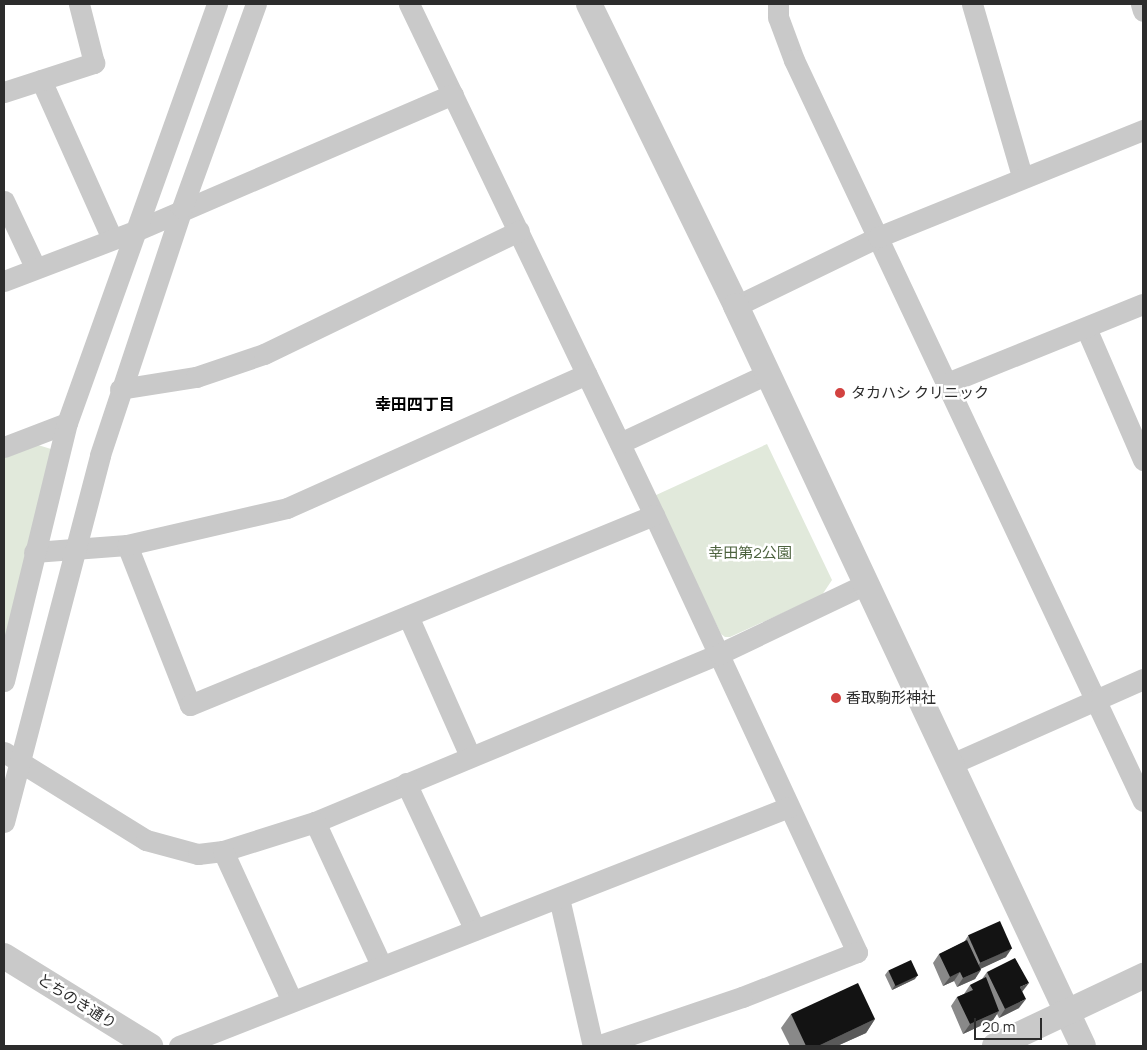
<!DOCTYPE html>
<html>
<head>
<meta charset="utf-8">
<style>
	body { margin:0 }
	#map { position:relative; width:1147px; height:1050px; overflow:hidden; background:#fff; font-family:Manrope,"Noto Sans JP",sans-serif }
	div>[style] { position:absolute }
	.green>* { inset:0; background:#e1e9db }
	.minor>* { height:21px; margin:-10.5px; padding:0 10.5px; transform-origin:10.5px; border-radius:10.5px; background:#c9c9c9 }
	.tertiary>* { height:26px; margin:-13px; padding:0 13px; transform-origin:13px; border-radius:13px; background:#c9c9c9 }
	.wall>* { inset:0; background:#898989 }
	.shaded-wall>* { inset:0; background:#5a5a5a }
	.building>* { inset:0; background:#131313; transform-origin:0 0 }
	.dots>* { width:14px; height:14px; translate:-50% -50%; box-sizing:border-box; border:2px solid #fff; border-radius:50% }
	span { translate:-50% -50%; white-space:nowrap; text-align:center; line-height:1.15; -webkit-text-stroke:5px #fff; paint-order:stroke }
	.poi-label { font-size:15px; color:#2c2c2c }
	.left { translate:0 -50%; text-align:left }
	.park-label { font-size:15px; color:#4d633f }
	.street-label { font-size:15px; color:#2c2c2c }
	.neighbourhood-label { font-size:16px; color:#000; font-weight:700 }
	.frame { position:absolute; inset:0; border:5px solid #2c2c2c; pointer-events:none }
	.scale { position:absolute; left:974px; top:1018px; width:68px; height:22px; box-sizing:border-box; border:2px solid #2c2c2c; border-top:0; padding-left:6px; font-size:15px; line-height:18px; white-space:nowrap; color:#2c2c2c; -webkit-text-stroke:4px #fff; paint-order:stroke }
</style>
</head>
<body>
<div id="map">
	<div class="green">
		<i style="clip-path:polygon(767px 444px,832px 580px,822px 595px,730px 637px,725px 637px,721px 634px,654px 496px)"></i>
		<i style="clip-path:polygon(38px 445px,51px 449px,4px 648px,4px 457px)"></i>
	</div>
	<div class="minor">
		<i style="left:409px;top:4px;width:567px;rotate:64.38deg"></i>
		<i style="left:654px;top:515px;width:482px;rotate:65.1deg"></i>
		<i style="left:857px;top:952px;width:123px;rotate:158.6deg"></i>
		<i style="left:742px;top:997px;width:153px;rotate:161.3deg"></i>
		<i style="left:778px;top:4px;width:13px;rotate:90deg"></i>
		<i style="left:778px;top:17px;width:46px;rotate:69.6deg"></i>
		<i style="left:794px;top:60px;width:819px;rotate:64.78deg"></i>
		<i style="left:972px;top:4px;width:179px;rotate:73.8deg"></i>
		<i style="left:1141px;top:4px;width:7px;rotate:74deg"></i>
		<i style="left:41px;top:80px;width:174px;rotate:65.9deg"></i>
		<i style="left:4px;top:92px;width:95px;rotate:-17.9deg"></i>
		<i style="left:94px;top:63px;width:61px;rotate:-104.3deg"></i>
		<i style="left:4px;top:201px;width:73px;rotate:64.8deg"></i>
		<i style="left:4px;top:281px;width:140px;rotate:-20.9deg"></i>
		<i style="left:135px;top:231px;width:346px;rotate:-23.3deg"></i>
		<i style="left:736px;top:306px;width:158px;rotate:-25.9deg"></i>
		<i style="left:878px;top:237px;width:286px;rotate:-22deg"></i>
		<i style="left:1086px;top:328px;width:144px;rotate:66.6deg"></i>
		<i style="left:947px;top:383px;width:211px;rotate:-22deg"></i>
		<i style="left:120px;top:389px;width:77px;rotate:-9deg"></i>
		<i style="left:196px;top:377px;width:72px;rotate:-18.7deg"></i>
		<i style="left:264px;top:354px;width:283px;rotate:-25.8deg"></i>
		<i style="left:620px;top:443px;width:162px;rotate:-25.1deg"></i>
		<i style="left:4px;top:447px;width:67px;rotate:-20.9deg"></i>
		<i style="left:127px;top:545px;width:172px;rotate:68.5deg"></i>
		<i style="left:190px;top:705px;width:501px;rotate:-22.27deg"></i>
		<i style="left:34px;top:552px;width:93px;rotate:-4.3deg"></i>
		<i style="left:127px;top:545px;width:164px;rotate:-13deg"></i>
		<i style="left:287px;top:508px;width:328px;rotate:-24.1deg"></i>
		<i style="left:408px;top:616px;width:153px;rotate:66.1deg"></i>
		<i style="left:4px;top:681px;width:266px;rotate:-76.3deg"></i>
		<i style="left:67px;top:423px;width:445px;rotate:-70.3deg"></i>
		<i style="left:4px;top:752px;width:167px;rotate:31.8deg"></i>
		<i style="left:146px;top:840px;width:54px;rotate:15.1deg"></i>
		<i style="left:198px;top:854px;width:25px;rotate:-7deg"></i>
		<i style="left:223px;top:851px;width:96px;rotate:-17.5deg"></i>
		<i style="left:315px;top:822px;width:438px;rotate:-22.6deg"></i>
		<i style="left:719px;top:654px;width:163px;rotate:-25.5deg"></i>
		<i style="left:949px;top:765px;width:212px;rotate:-23.9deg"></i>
		<i style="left:406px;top:783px;width:162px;rotate:64.9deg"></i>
		<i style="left:4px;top:822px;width:379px;rotate:-75.3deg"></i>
		<i style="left:100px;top:455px;width:260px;rotate:-71.6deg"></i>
		<i style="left:182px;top:208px;width:217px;rotate:-70.1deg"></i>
		<i style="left:315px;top:822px;width:157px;rotate:65.2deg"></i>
		<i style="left:223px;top:851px;width:165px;rotate:65.3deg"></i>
		<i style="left:559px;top:898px;width:152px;rotate:77.1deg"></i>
		<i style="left:179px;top:1046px;width:655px;rotate:-21.4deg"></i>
	</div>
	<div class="tertiary">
		<i style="left:589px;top:4px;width:336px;rotate:64deg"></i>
		<i style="left:736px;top:306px;width:817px;rotate:64.88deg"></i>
		<i style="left:4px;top:956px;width:172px;rotate:31.7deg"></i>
		<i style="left:995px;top:1046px;width:164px;rotate:-25.3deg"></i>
	</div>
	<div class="wall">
		<i style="clip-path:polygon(968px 936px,1006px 957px,981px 968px,975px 979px,957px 987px,954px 981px,943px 986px,933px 963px,939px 954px,964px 942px)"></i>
		<i style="clip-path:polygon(888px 971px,915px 979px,892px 990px,885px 975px)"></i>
		<i style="clip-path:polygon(987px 972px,1022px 992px,1019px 1008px,999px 1018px,997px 1014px,993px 1020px,963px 1034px,951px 1006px,957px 997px,964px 994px,970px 985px,982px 979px)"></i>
		<i style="clip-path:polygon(791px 1014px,875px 1019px,866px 1033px,837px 1046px,790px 1046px,781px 1028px)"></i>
	</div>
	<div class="shaded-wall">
		<i style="clip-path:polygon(1012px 948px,1006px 957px,974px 972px,980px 963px)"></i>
		<i style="clip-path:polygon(981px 970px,975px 979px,957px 987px,963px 978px)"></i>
		<i style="clip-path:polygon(960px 972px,954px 981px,943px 986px,950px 977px)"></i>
		<i style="clip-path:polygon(918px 975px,915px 979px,892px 990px,895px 985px)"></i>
		<i style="clip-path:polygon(1029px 983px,1022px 992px,1020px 987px)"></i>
		<i style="clip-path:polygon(1026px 999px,1019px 1008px,999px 1018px,1005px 1009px)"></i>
		<i style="clip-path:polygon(999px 1011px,993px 1020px,963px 1034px,970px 1024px)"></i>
		<i style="clip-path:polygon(875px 1019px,866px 1033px,837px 1046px,818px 1046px)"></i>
	</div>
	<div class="building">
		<i style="left:1000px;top:921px;width:30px;height:35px;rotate:66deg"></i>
		<i style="clip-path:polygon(967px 940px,981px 970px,963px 978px,960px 972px,950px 977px,939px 954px)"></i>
		<i style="clip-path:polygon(1015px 958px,1029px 983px,1020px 987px,1026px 999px,1005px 1009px,987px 972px)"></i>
		<i style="left:911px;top:960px;width:17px;height:25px;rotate:65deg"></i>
		<i style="clip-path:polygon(986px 977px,999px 1011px,970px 1024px,957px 997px,973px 990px,970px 985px)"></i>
		<i style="clip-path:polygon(858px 983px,875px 1019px,818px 1046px,806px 1046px,791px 1014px)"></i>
	</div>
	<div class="dots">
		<i style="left:840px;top:393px;background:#d24240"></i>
		<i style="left:836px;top:698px;background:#d24240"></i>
	</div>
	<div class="poi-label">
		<span class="left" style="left:851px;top:393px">タカハシ クリニック</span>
		<span class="left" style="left:846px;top:698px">香取駒形神社</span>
	</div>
	<div class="park-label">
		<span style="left:750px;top:553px">幸田第2公園</span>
	</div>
	<div class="street-label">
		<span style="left:77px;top:1001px;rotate:32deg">とちのき通り</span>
	</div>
	<div class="neighbourhood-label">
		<span style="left:415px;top:404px">幸田四丁目</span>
	</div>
	<div class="frame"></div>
	<div class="scale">20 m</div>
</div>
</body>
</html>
